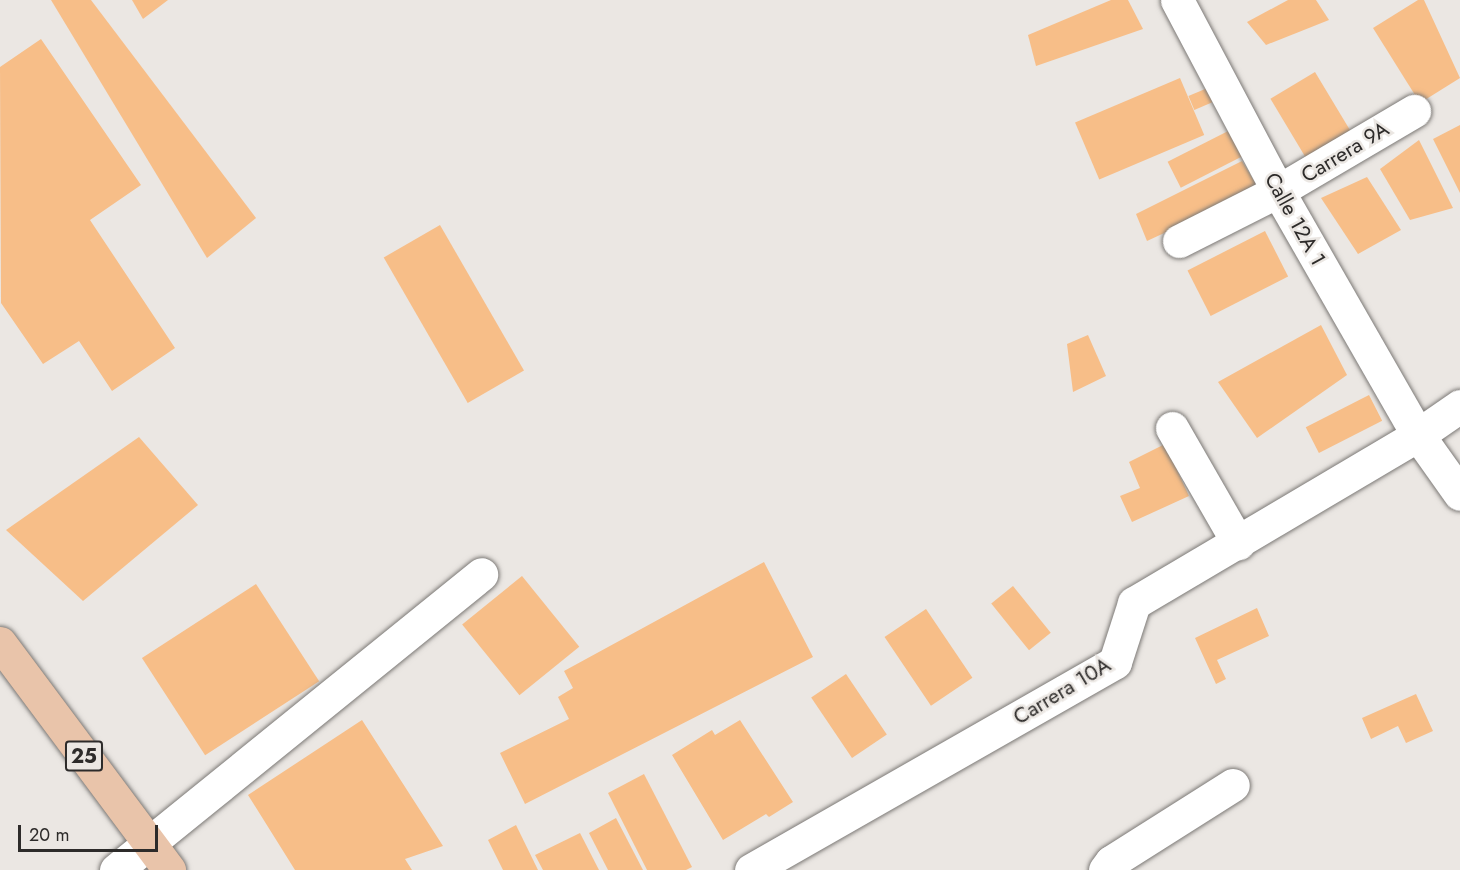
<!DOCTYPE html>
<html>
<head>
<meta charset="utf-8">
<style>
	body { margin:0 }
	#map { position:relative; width:1460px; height:870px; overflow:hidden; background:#ebe7e3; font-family:Jost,sans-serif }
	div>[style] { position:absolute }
	.building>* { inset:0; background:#f7be88; transform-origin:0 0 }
	.roads { filter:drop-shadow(0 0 2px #7c7976) drop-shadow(0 0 2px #7c7976) }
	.street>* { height:33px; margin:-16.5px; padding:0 16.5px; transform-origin:16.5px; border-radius:16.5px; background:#fff }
	.primary>* { height:33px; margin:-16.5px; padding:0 16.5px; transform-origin:16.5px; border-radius:16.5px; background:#e9c4aa }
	span { translate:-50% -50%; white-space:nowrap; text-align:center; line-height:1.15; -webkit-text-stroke:5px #ebe7e3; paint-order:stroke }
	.shield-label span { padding:2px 4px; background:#ebe7e3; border:2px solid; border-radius:4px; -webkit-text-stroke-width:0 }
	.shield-label { font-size:20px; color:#2d2b2a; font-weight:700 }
	.street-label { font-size:21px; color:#2d2b2a }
	.scale { position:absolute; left:18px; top:825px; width:140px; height:27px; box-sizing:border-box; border:3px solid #2d2b2a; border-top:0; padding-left:8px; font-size:18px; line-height:21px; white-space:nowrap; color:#2d2b2a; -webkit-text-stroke:4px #ebe7e3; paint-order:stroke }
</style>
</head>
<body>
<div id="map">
	<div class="building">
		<i style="clip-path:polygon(51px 0,91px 0,256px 218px,207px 258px)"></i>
		<i style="clip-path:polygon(132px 0,168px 0,143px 19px)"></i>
		<i style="clip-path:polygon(1111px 0,1128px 0,1143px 29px,1036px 66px,1028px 35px)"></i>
		<i style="clip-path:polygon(1288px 0,1316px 0,1329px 20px,1266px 45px,1247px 22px)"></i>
		<i style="clip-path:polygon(1418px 0,1424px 0,1460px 78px,1420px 103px,1373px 28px)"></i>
		<i style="clip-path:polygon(41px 39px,141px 185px,90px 220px,175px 348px,112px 391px,79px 341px,43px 364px,1px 303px,0 67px)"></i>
		<i style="left:1315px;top:72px;width:71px;height:52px;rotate:59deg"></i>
		<i style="left:1180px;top:78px;width:62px;height:114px;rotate:67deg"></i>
		<i style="left:1217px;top:84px;width:15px;height:31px;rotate:67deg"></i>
		<i style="clip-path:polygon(1460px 125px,1460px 193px,1433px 139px)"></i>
		<i style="left:1238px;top:126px;width:29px;height:79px;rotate:63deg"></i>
		<i style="clip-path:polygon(1419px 140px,1453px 208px,1410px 220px,1380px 169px)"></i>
		<i style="clip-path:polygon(1242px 161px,1259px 189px,1147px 241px,1136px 214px)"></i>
		<i style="clip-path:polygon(1367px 177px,1401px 230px,1358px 254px,1321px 198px)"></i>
		<i style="left:440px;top:225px;width:168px;height:65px;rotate:60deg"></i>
		<i style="left:1265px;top:231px;width:51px;height:87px;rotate:63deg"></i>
		<i style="clip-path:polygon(1321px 325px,1347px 375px,1257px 438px,1218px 382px)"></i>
		<i style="clip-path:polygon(1088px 335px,1106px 376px,1073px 392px,1067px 344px)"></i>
		<i style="left:1369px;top:395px;width:29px;height:71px;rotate:63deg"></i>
		<i style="clip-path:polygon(139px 437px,198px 505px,83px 601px,6px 530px)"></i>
		<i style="clip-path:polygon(1165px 444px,1189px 496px,1132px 522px,1120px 496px,1140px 488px,1129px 462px)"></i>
		<i style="clip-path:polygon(764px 562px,813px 657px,525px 804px,500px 753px,569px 719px,558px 697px,573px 688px,564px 671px)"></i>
		<i style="left:522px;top:576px;width:91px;height:77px;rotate:51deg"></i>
		<i style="left:256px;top:584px;width:116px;height:136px;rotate:57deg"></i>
		<i style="left:1013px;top:586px;width:60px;height:28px;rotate:51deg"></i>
		<i style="clip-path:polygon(1257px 608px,1269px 636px,1217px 660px,1226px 679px,1216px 684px,1195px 638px)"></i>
		<i style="left:926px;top:609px;width:83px;height:50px;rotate:56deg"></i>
		<i style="left:846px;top:674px;width:73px;height:42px;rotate:56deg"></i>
		<i style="clip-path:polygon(1416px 694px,1433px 731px,1406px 743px,1398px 726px,1371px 739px,1362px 718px)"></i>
		<i style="clip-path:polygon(362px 720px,443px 846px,405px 859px,412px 870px,295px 870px,248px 795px)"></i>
		<i style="clip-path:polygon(740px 720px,793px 802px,769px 817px,766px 814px,723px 840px,672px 755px,712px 730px,715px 735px)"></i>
		<i style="clip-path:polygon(644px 774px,692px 867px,686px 870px,647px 870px,608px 793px)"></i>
		<i style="clip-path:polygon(616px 818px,643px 870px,608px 870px,589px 833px)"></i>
		<i style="clip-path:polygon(516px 825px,538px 870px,503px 870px,488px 840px)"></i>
		<i style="clip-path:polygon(580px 833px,599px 870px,543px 870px,535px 855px)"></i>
	</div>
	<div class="roads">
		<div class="street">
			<i style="left:1177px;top:0;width:216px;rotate:62.1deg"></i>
			<i style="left:1278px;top:191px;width:281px;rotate:60.2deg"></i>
			<i style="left:1418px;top:435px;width:72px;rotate:54.6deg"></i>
			<i style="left:1179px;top:241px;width:111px;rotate:-26.8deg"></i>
			<i style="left:1278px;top:191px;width:158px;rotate:-30.5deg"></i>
			<i style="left:1172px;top:428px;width:133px;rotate:60.1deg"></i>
			<i style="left:116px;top:870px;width:470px;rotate:-39deg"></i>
			<i style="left:751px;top:870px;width:419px;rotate:-29.7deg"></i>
			<i style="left:1115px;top:662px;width:62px;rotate:-72.1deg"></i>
			<i style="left:1134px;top:603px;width:330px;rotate:-30.6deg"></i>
			<i style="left:1418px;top:435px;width:51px;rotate:-34.6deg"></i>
			<i style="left:1105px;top:870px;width:10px;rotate:-53deg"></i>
			<i style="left:1111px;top:862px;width:144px;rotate:-32.3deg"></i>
		</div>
		<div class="primary">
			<i style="left:0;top:643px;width:283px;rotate:53.3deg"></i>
		</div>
	</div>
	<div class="shield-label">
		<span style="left:84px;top:756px">25</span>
	</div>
	<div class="street-label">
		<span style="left:1345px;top:152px;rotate:-31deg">Carrera 9A</span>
		<span style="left:1295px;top:219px;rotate:61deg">Calle 12A 1</span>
		<span style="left:1062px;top:691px;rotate:-31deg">Carrera 10A</span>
	</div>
	<div class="scale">20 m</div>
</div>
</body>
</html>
